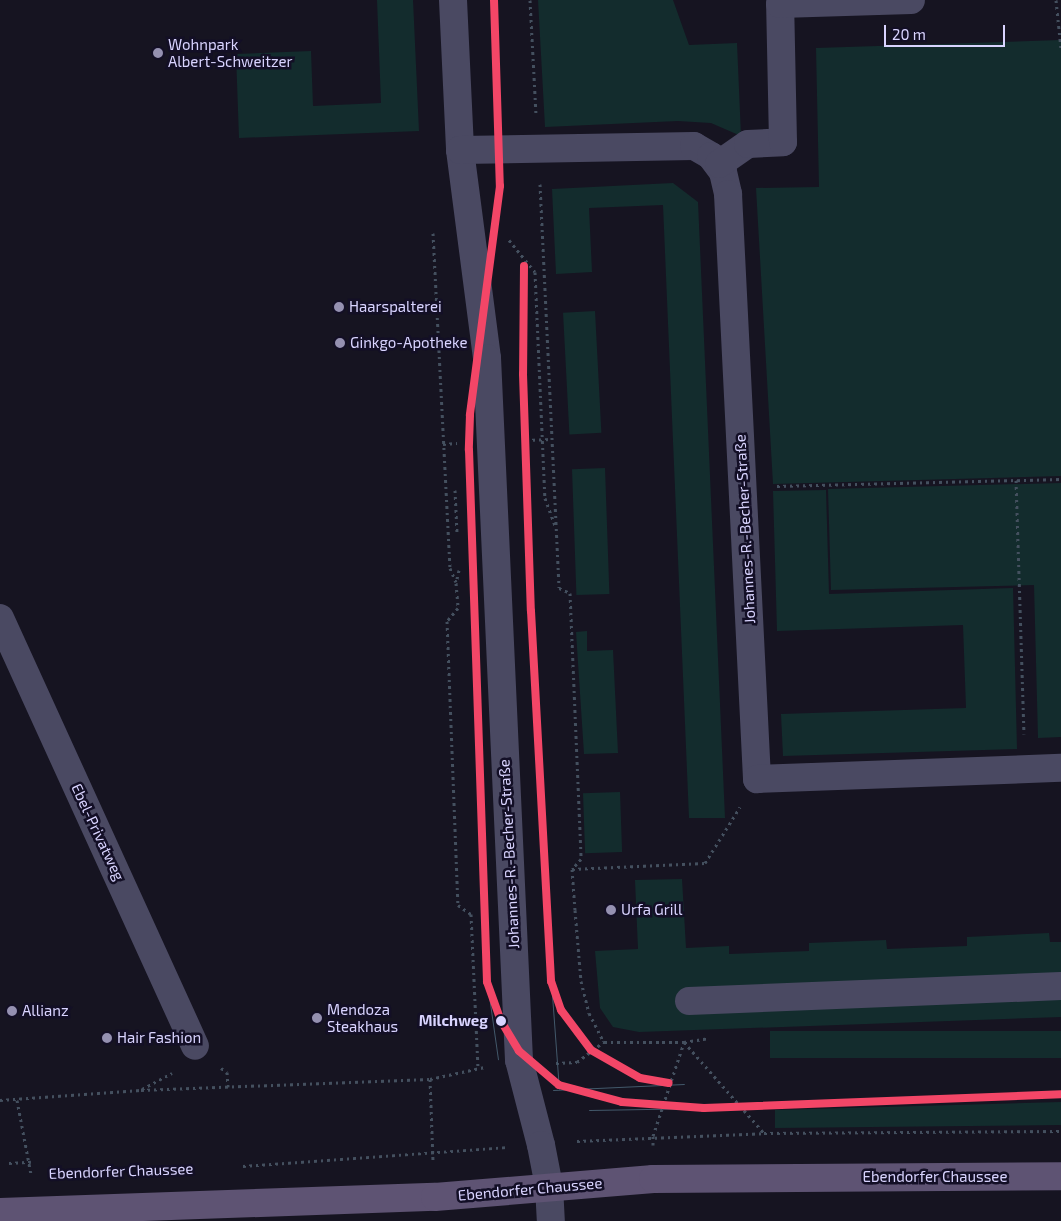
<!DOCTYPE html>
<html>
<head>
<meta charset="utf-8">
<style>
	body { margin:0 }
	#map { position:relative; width:1061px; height:1221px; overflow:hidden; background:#161421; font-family:"Exo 2",sans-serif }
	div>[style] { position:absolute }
	.green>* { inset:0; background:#132c2d; transform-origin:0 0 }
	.path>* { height:3px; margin-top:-1.5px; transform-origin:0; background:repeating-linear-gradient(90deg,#44505f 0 2.5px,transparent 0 6.5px) }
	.minor>* { height:28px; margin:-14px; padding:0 14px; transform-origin:14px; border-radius:14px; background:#4a4962 }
	.major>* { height:28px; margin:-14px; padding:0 14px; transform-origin:14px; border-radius:14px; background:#5e5373 }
	.tram>* { height:1px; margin:-0.5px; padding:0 0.5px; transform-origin:0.5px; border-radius:0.5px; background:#43596b }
	.tram-1>* { height:8px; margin:-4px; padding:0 4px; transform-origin:4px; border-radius:4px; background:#f34667 }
	.dots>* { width:14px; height:14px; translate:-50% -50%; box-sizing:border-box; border:2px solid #130f26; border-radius:50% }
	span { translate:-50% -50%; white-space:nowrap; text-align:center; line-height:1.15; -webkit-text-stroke:5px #130f26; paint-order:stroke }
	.poi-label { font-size:15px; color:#d9d4ff }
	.left { translate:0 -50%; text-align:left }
	.street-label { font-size:15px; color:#d9d4ff }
	.stop-label { font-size:15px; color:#d9d4ff; font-weight:700 }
	.right { translate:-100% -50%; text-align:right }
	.scale { position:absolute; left:884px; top:25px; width:121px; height:22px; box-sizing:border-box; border:2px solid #d9d4ff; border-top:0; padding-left:6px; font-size:15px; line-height:18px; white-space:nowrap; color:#d9d4ff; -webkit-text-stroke:4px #130f26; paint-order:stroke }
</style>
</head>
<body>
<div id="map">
	<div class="green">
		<i style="clip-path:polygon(377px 0,413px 0,419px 131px,239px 138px,236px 54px,311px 51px,313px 106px,381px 103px)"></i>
		<i style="clip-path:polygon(538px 0,673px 0,689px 45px,737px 43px,741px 136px,711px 123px,678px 121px,545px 127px)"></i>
		<i style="clip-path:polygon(1061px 40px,1061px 476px,773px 484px,756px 188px,819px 187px,816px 48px)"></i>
		<i style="clip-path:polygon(673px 183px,698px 202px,725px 818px,689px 818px,663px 205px,589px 208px,592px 272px,556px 274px,552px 189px)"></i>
		<i style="left:595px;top:311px;width:122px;height:32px;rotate:87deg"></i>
		<i style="left:605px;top:468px;width:126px;height:33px;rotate:88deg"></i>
		<i style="clip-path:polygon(1061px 483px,1061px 737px,1038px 738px,1034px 585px,831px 590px,828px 489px)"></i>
		<i style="clip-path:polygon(826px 490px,829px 594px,1013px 588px,1017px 749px,783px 756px,781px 714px,966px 708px,963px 625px,777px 631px,773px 491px)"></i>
		<i style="clip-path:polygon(587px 631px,587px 651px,613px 650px,618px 753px,584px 754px,576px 632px)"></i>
		<i style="left:620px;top:792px;width:60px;height:37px;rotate:88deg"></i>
		<i style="clip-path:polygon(682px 879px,686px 948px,729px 946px,729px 954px,809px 951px,809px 943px,886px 940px,887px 949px,967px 946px,967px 937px,1049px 933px,1050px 942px,1061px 942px,1061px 1017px,639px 1032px,613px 1027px,600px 1008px,595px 951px,638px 949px,635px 880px)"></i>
		<i style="left:1061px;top:1031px;width:27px;height:291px;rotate:90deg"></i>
		<i style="clip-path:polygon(1061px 1102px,1061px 1125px,775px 1128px,775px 1110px)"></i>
	</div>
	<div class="path">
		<i style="left:530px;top:0;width:115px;rotate:87deg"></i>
		<i style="left:1056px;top:0;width:48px;rotate:84.1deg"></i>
		<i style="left:540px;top:184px;width:404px;rotate:87.3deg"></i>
		<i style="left:559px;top:588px;width:12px;rotate:24deg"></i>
		<i style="left:570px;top:593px;width:266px;rotate:87.6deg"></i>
		<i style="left:581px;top:859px;width:13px;rotate:132deg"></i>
		<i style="left:572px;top:869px;width:41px;rotate:85.8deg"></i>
		<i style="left:575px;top:910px;width:71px;rotate:85.2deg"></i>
		<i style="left:581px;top:981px;width:33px;rotate:76deg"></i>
		<i style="left:589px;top:1013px;width:33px;rotate:63deg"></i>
		<i style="left:433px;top:233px;width:335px;rotate:87.1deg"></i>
		<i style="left:450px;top:568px;width:15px;rotate:67deg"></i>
		<i style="left:509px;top:240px;width:41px;rotate:50.9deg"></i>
		<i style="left:535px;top:272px;width:226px;rotate:87.5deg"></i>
		<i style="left:545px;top:498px;width:29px;rotate:70deg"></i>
		<i style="left:526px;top:440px;width:26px;rotate:-2deg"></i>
		<i style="left:443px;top:444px;width:14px;rotate:-4deg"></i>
		<i style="left:1016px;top:480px;width:254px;rotate:88.2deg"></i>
		<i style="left:777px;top:486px;width:284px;rotate:-1.4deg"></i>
		<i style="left:455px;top:490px;width:43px;rotate:87.3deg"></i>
		<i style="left:459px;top:570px;width:13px;rotate:103deg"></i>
		<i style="left:456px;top:583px;width:25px;rotate:85deg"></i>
		<i style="left:458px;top:608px;width:17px;rotate:130deg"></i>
		<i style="left:447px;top:621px;width:284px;rotate:87.8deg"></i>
		<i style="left:458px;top:905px;width:16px;rotate:35deg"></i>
		<i style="left:471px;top:914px;width:153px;rotate:87.4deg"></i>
		<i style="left:572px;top:869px;width:133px;rotate:-2.6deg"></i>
		<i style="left:705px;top:863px;width:66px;rotate:-58deg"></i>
		<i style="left:684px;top:1042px;width:121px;rotate:48.7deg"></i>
		<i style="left:556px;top:1063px;width:21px;rotate:-3deg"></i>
		<i style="left:577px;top:1062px;width:34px;rotate:-37deg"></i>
		<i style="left:604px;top:1042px;width:80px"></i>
		<i style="left:684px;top:1042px;width:26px;rotate:-9deg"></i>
		<i style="left:221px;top:1068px;width:7px;rotate:34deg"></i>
		<i style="left:227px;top:1072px;width:15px;rotate:86deg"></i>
		<i style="left:430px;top:1079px;width:82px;rotate:87.9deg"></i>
		<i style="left:142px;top:1089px;width:34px;rotate:-28deg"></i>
		<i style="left:0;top:1100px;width:141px;rotate:-4.1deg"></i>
		<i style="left:141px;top:1090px;width:289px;rotate:-2.2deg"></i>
		<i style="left:430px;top:1079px;width:56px;rotate:-12.3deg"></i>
		<i style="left:17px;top:1100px;width:75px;rotate:79.3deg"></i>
		<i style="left:577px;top:1141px;width:187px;rotate:-2.4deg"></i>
		<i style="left:764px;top:1133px;width:297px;rotate:-0.4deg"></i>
		<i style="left:653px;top:1145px;width:9px;rotate:-90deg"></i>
		<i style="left:653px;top:1136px;width:99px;rotate:-71.7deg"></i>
		<i style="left:9px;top:1163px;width:22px;rotate:-3deg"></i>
		<i style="left:243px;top:1166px;width:264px;rotate:-4.1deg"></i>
	</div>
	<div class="minor">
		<i style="left:453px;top:0;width:150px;rotate:87.3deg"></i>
		<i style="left:460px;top:150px;width:210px;rotate:82.6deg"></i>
		<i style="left:487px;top:358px;width:703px;rotate:87.39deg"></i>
		<i style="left:519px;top:1060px;width:88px;rotate:75.5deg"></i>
		<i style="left:541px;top:1145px;width:42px;rotate:79deg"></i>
		<i style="left:549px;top:1186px;width:35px;rotate:87deg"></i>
		<i style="left:460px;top:150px;width:234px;rotate:-1deg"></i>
		<i style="left:694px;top:146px;width:20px;rotate:30deg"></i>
		<i style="left:711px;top:156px;width:20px;rotate:53deg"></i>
		<i style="left:723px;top:172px;width:23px;rotate:77deg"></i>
		<i style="left:728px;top:194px;width:586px;rotate:87.16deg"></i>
		<i style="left:757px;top:779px;width:304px;rotate:-2.1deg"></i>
		<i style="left:719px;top:164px;width:35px;rotate:-35deg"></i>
		<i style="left:748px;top:144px;width:35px;rotate:-3deg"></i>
		<i style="left:783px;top:142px;width:138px;rotate:-91.2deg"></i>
		<i style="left:780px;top:4px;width:131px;rotate:-1.7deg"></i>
		<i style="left:0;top:618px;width:470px;rotate:65.5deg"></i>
		<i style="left:689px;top:1001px;width:372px;rotate:-2.3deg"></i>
	</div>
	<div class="major">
		<i style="left:0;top:1212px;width:435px;rotate:-2deg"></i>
		<i style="left:435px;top:1197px;width:219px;rotate:-4.7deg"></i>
		<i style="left:653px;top:1179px;width:408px;rotate:-0.4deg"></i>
	</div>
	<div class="tram">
		<i style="left:551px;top:981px;width:108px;rotate:85.8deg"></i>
		<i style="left:487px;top:982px;width:78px;rotate:81.9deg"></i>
		<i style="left:553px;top:1090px;width:131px;rotate:-2.6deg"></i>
		<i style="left:589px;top:1110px;width:115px;rotate:-1deg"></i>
	</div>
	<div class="tram-1">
		<i style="left:494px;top:0;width:186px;rotate:88.2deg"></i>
		<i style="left:500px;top:186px;width:231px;rotate:97.5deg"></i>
		<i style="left:470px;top:415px;width:35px;rotate:92deg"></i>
		<i style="left:469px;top:450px;width:532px;rotate:88.06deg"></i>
		<i style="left:487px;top:982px;width:41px;rotate:70.3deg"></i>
		<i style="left:501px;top:1021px;width:35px;rotate:59deg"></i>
		<i style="left:519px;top:1051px;width:52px;rotate:40.4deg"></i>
		<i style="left:559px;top:1085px;width:65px;rotate:15.1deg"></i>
		<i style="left:622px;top:1102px;width:82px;rotate:4.2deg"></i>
		<i style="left:704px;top:1108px;width:357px;rotate:-2.2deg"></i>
		<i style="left:524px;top:266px;width:108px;rotate:90.5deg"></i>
		<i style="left:523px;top:374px;width:237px;rotate:88.1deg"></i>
		<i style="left:531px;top:611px;width:371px;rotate:86.9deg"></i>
		<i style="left:551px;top:981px;width:31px;rotate:71deg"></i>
		<i style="left:561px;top:1010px;width:50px;rotate:53.1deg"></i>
		<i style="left:591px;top:1050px;width:56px;rotate:29.7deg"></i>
		<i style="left:640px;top:1078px;width:29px;rotate:10deg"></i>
	</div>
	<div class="dots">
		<i style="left:158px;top:53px;background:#9591b1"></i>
		<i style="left:339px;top:307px;background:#9591b1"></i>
		<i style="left:340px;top:343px;background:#9591b1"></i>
		<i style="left:611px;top:910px;background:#9591b1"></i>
		<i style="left:12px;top:1011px;background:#9591b1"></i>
		<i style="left:317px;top:1018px;background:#9591b1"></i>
		<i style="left:501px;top:1021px;background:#d9d4ff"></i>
		<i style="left:107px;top:1038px;background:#9591b1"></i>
	</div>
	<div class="poi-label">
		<span class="left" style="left:168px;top:53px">Wohnpark<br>Albert-Schweitzer</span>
		<span class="left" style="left:349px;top:307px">Haarspalterei</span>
		<span class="left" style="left:350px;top:343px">Ginkgo-Apotheke</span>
		<span class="left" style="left:621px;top:910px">Urfa Grill</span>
		<span class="left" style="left:327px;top:1018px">Mendoza<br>Steakhaus</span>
		<span class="left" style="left:22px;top:1011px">Allianz</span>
		<span class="left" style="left:117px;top:1038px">Hair Fashion</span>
	</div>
	<div class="street-label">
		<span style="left:745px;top:529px;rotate:-93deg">Johannes-R.-Becher-Straße</span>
		<span style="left:98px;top:832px;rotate:65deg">Ebel-Privatweg</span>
		<span style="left:509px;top:854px;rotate:-93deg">Johannes-R.-Becher-Straße</span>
		<span style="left:121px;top:1171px;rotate:-2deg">Ebendorfer Chaussee</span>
		<span style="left:935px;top:1177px">Ebendorfer Chaussee</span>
		<span style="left:530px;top:1189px;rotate:-5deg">Ebendorfer Chaussee</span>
	</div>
	<div class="stop-label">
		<span class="right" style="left:488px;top:1021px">Milchweg</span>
	</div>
	<div class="scale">20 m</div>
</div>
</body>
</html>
